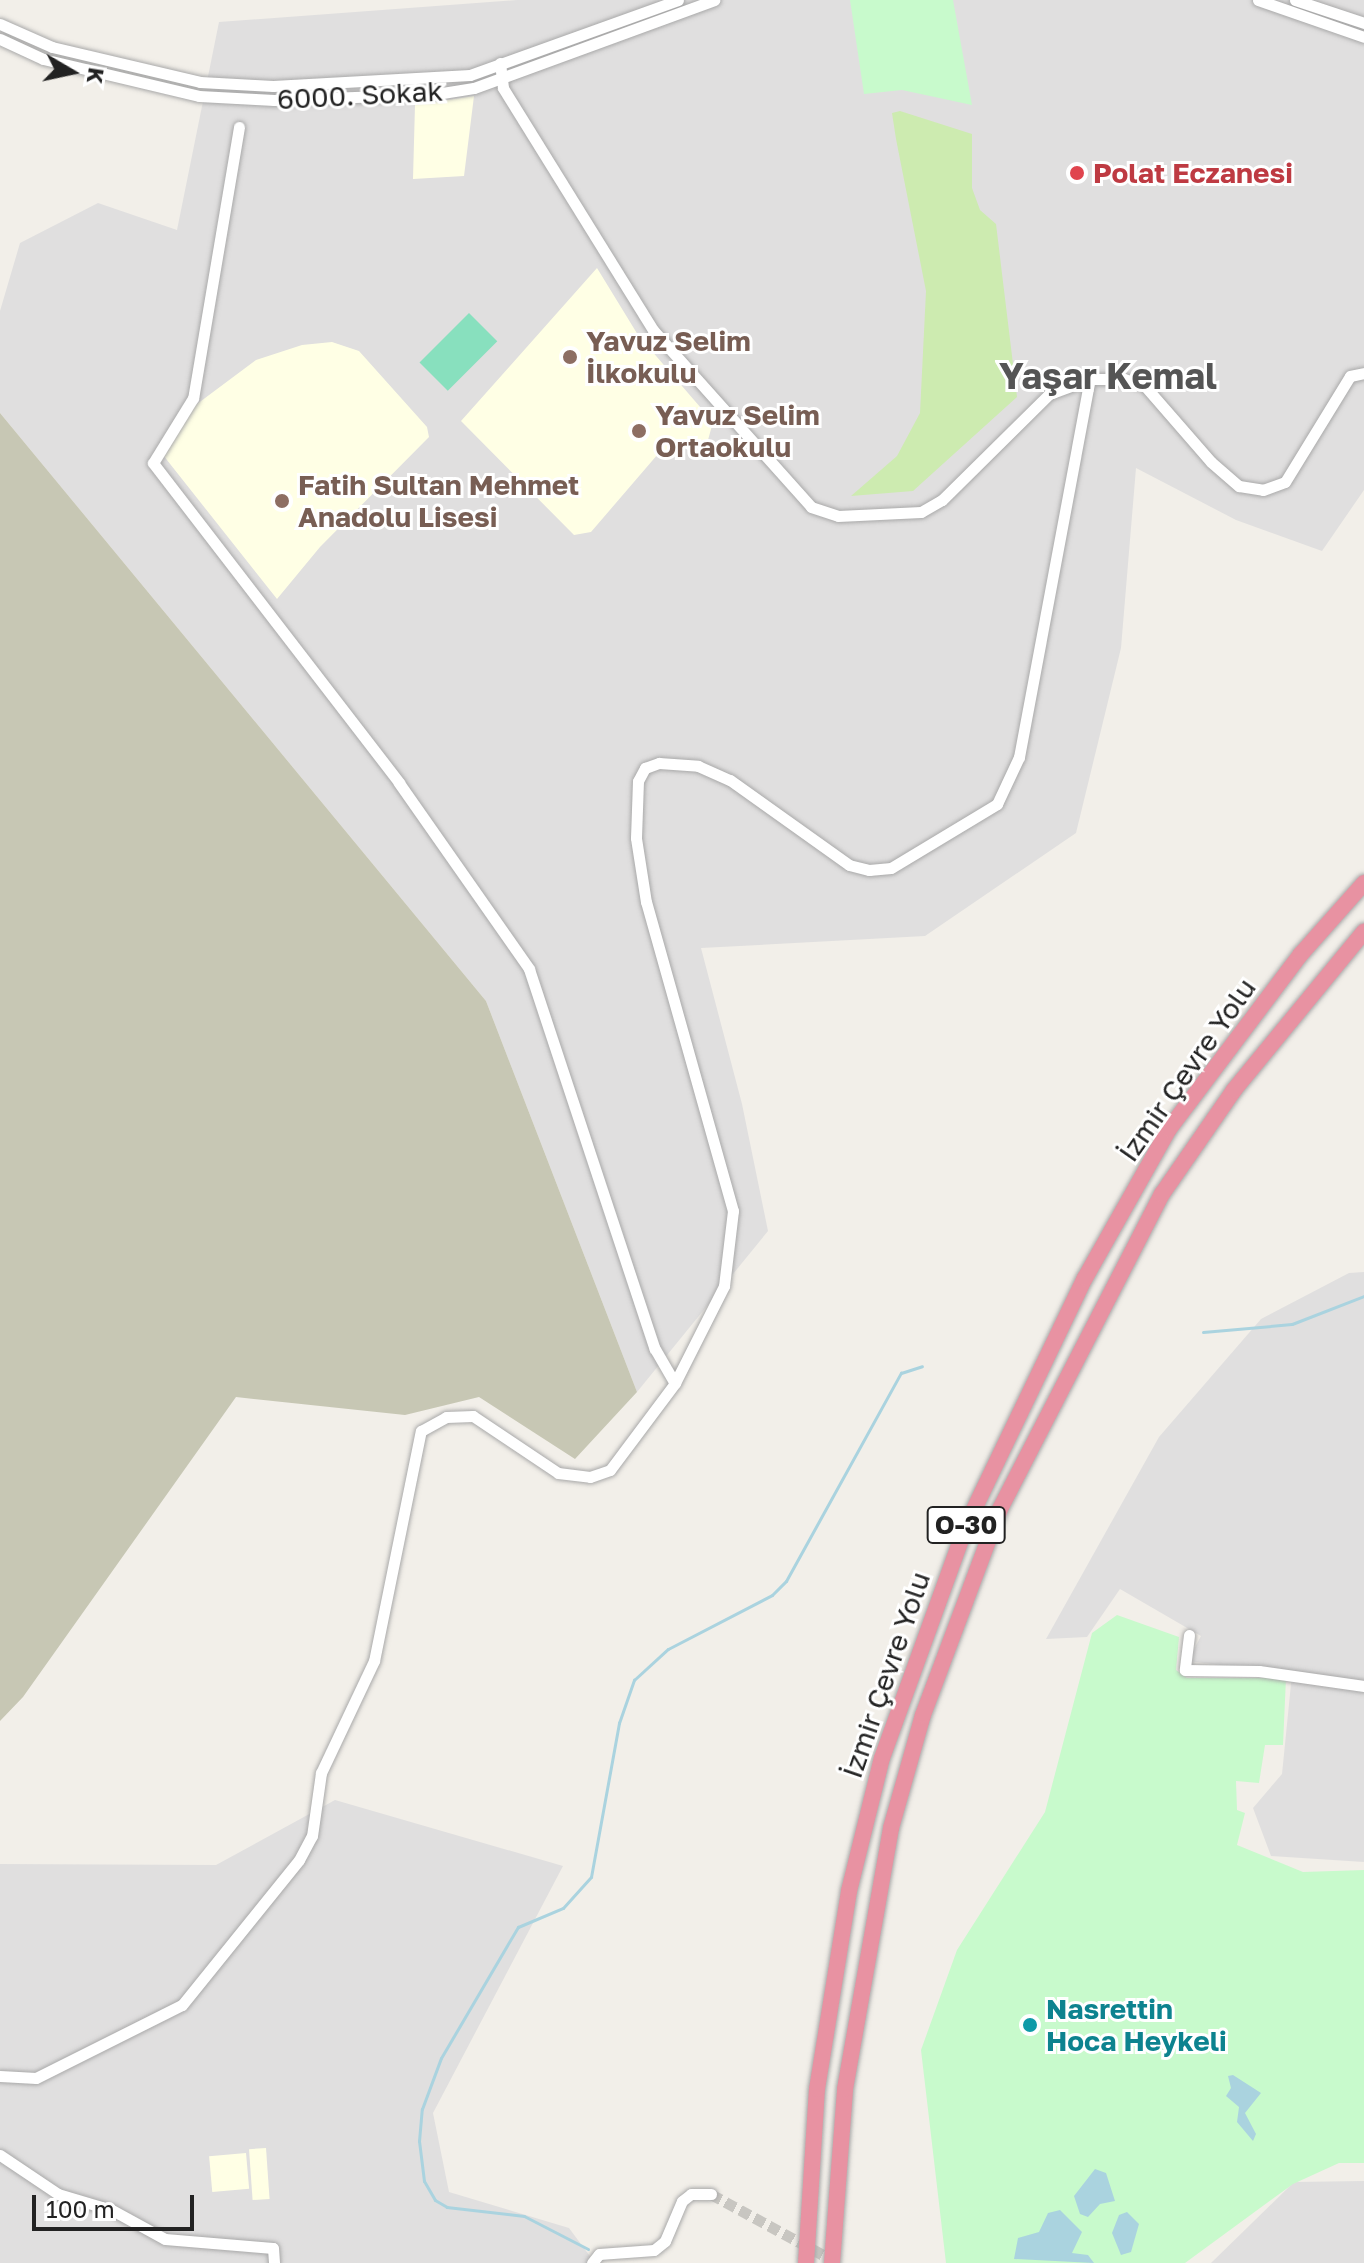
<!DOCTYPE html>
<html>
<head>
<meta charset="utf-8">
<style>
	body { margin:0 }
	#map { position:relative; width:1364px; height:2263px; overflow:hidden; background:#f2efe9; font-family:"Golos Text",sans-serif }
	div>[style] { position:absolute }
	.residential>* { inset:0; background:#e0dfdf }
	.education>* { inset:0; background:#ffffe5; transform-origin:0 0 }
	.construction>* { inset:0; background:#c7c7b4 }
	.grass>* { inset:0; background:#cdebb0 }
	.park>* { inset:0; background:#c8facc }
	.pitch>* { inset:0; background:#88e0be; transform-origin:0 0 }
	.water>* { inset:0; background:#aad3df }
	.stream>* { height:3px; margin:-1.5px; padding:0 1.5px; transform-origin:1.5px; border-radius:1.5px; background:#aad3df }
	.minor-tunnel>* { height:11px; margin-top:-5.5px; transform-origin:0; background:repeating-linear-gradient(90deg,#c8c6c1 0 11px,transparent 0 16.5px) }
	.roads { filter:drop-shadow(0 0 2px #a9a9a9) drop-shadow(0 0 2px #a9a9a9) }
	.minor>* { height:11px; margin:-5.5px; padding:0 5.5px; transform-origin:5.5px; border-radius:5.5px; background:#fff }
	.highway>* { height:16px; margin:-8px; padding:0 8px; transform-origin:8px; border-radius:8px; background:#e892a2 }
	.dots>* { width:22px; height:22px; translate:-50% -50%; box-sizing:border-box; border:4px solid #fff; border-radius:50% }
	span { translate:-50% -50%; white-space:nowrap; text-align:center; line-height:1.15; -webkit-text-stroke:6px #fff; paint-order:stroke }
	.shield-label span { padding:2px 6px; background:#fff; border:2px solid; border-radius:6px; -webkit-text-stroke-width:0 }
	.shield-label { font-size:26px; color:#222; font-weight:700 }
	.street-label { font-size:28px; color:#222 }
	.health-label { font-size:28px; color:#be3a42; font-weight:700 }
	.left { translate:0 -50%; text-align:left }
	.education-label { font-size:28px; color:#785e54; font-weight:700 }
	.culture-label { font-size:28px; color:#0d838f; font-weight:700 }
	.district-label { font-size:36px; color:#555; font-weight:700 }
	.north { position:absolute; left:32px; top:32px; width:80px; height:80px; -webkit-text-stroke:6px #fff; paint-order:stroke; rotate:99deg; font-size:22px; font-weight:700; line-height:32px; text-align:center; color:#222 }
	.north::after { content:''; display:block; margin:auto; width:28px; height:36px; background:#222; clip-path:polygon(50% 0,100% 100%,50% 72%,0 100%) }
	.scale { position:absolute; left:32px; top:2195px; width:162px; height:36px; box-sizing:border-box; border:4px solid #222; border-top:0; padding-left:10px; font-size:24px; line-height:28px; white-space:nowrap; color:#222; -webkit-text-stroke:6px #fff; paint-order:stroke }
</style>
</head>
<body>
<div id="map">
	<div class="residential">
		<i style="clip-path:polygon(517px 0,1364px 0,1364px 490px,1322px 551px,1236px 520px,1136px 468px,1121px 648px,1076px 833px,925px 936px,701px 948px,742px 1104px,768px 1231px,637px 1392px,486px 1001px,0 413px,0 311px,20px 243px,98px 203px,177px 230px,219px 22px)"></i>
		<i style="clip-path:polygon(1364px 1272px,1364px 1862px,1271px 1856px,1253px 1808px,1282px 1774px,1292px 1674px,1188px 1661px,1201px 1636px,1120px 1589px,1087px 1637px,1046px 1639px,1159px 1437px,1261px 1319px,1349px 1273px)"></i>
		<i style="clip-path:polygon(335px 1800px,563px 1866px,433px 2113px,449px 2192px,569px 2228px,595px 2263px,0 2263px,0 1864px,216px 1865px)"></i>
		<i style="clip-path:polygon(1364px 2181px,1364px 2263px,1211px 2263px,1294px 2182px)"></i>
	</div>
	<div class="education">
		<i style="clip-path:polygon(474px 96px,464px 176px,413px 179px,415px 105px)"></i>
		<i style="clip-path:polygon(597px 268px,638px 335px,713px 422px,708px 440px,658px 454px,591px 532px,574px 535px,461px 421px)"></i>
		<i style="clip-path:polygon(332px 342px,359px 351px,427px 427px,429px 437px,320px 547px,277px 599px,163px 455px,189px 410px,256px 360px,302px 345px)"></i>
		<i style="left:266px;top:2148px;width:51px;height:17px;rotate:86deg"></i>
		<i style="left:246px;top:2153px;width:36px;height:37px;rotate:85deg"></i>
	</div>
	<div class="construction">
		<i style="clip-path:polygon(0 413px,486px 1001px,637px 1392px,575px 1459px,479px 1397px,405px 1415px,236px 1397px,23px 1697px,0 1721px)"></i>
	</div>
	<div class="grass">
		<i style="clip-path:polygon(900px 111px,972px 134px,972px 188px,980px 210px,996px 224px,1017px 397px,913px 491px,851px 496px,897px 456px,920px 413px,926px 291px,896px 139px,892px 113px)"></i>
	</div>
	<div class="park">
		<i style="clip-path:polygon(850px 0,953px 0,972px 105px,902px 90px,864px 94px)"></i>
		<i style="clip-path:polygon(1117px 1615px,1179px 1637px,1176px 1670px,1187px 1678px,1286px 1678px,1283px 1745px,1265px 1745px,1259px 1783px,1236px 1781px,1237px 1810px,1245px 1813px,1237px 1845px,1303px 1872px,1364px 1870px,1364px 2163px,1339px 2163px,1293px 2184px,1185px 2263px,946px 2263px,921px 2050px,957px 1950px,1045px 1812px,1092px 1633px)"></i>
	</div>
	<div class="pitch">
		<i style="left:469px;top:313px;width:40px;height:70px;rotate:45deg"></i>
	</div>
	<div class="water">
		<i style="clip-path:polygon(1233px 2075px,1261px 2093px,1245px 2113px,1256px 2134px,1253px 2141px,1237px 2122px,1239px 2107px,1226px 2096px,1231px 2088px,1228px 2076px)"></i>
		<i style="clip-path:polygon(1095px 2169px,1106px 2173px,1115px 2201px,1100px 2204px,1088px 2217px,1080px 2214px,1074px 2196px)"></i>
		<i style="clip-path:polygon(1060px 2210px,1082px 2232px,1072px 2253px,1088px 2255px,1094px 2263px,1014px 2259px,1018px 2238px,1039px 2232px,1048px 2213px)"></i>
		<i style="clip-path:polygon(1127px 2212px,1139px 2224px,1131px 2252px,1121px 2255px,1112px 2233px,1119px 2215px)"></i>
	</div>
	<div class="stream">
		<i style="left:1203px;top:1332px;width:89px;rotate:-5.1deg"></i>
		<i style="left:1292px;top:1324px;width:77px;rotate:-21.3deg"></i>
		<i style="left:588px;top:2249px;width:72px;rotate:-152.7deg"></i>
		<i style="left:524px;top:2216px;width:78px;rotate:-173.3deg"></i>
		<i style="left:447px;top:2207px;width:14px;rotate:-150deg"></i>
		<i style="left:435px;top:2200px;width:22px;rotate:-120deg"></i>
		<i style="left:424px;top:2181px;width:40px;rotate:-97.1deg"></i>
		<i style="left:419px;top:2141px;width:32px;rotate:-85deg"></i>
		<i style="left:422px;top:2109px;width:54px;rotate:-69.6deg"></i>
		<i style="left:441px;top:2058px;width:152px;rotate:-59.6deg"></i>
		<i style="left:518px;top:1927px;width:49px;rotate:-22.9deg"></i>
		<i style="left:563px;top:1908px;width:42px;rotate:-47.9deg"></i>
		<i style="left:591px;top:1877px;width:157px;rotate:-79.7deg"></i>
		<i style="left:619px;top:1723px;width:46px;rotate:-70.8deg"></i>
		<i style="left:634px;top:1680px;width:46px;rotate:-42.4deg"></i>
		<i style="left:668px;top:1649px;width:117px;rotate:-27.4deg"></i>
		<i style="left:772px;top:1595px;width:20px;rotate:-45deg"></i>
		<i style="left:786px;top:1581px;width:238px;rotate:-61.1deg"></i>
		<i style="left:901px;top:1373px;width:22px;rotate:-18deg"></i>
	</div>
	<div class="minor-tunnel">
		<i style="left:711px;top:2194px;width:145px;rotate:28.5deg"></i>
	</div>
	<div class="roads">
		<div class="minor">
			<i style="left:1258px;top:0;width:112px;rotate:19.2deg"></i>
			<i style="left:1295px;top:0;width:73px;rotate:18.4deg"></i>
			<i style="left:0;top:24px;width:57px;rotate:23.9deg"></i>
			<i style="left:52px;top:47px;width:152px;rotate:13.3deg"></i>
			<i style="left:200px;top:82px;width:73px;rotate:3.1deg"></i>
			<i style="left:273px;top:86px;width:197px;rotate:-3.2deg"></i>
			<i style="left:470px;top:75px;width:221px;rotate:-19.8deg"></i>
			<i style="left:0;top:39px;width:47px;rotate:24.9deg"></i>
			<i style="left:43px;top:59px;width:160px;rotate:13.3deg"></i>
			<i style="left:199px;top:96px;width:75px;rotate:3.1deg"></i>
			<i style="left:274px;top:100px;width:162px;rotate:-2.1deg"></i>
			<i style="left:436px;top:94px;width:38px;rotate:-9deg"></i>
			<i style="left:474px;top:88px;width:256px;rotate:-20.1deg"></i>
			<i style="left:500px;top:63px;width:25px;rotate:83deg"></i>
			<i style="left:503px;top:88px;width:285px;rotate:58.2deg"></i>
			<i style="left:653px;top:330px;width:237px;rotate:48.2deg"></i>
			<i style="left:811px;top:507px;width:28px;rotate:18deg"></i>
			<i style="left:838px;top:516px;width:83px;rotate:-2.8deg"></i>
			<i style="left:921px;top:512px;width:24px;rotate:-30deg"></i>
			<i style="left:942px;top:500px;width:151px;rotate:-44.7deg"></i>
			<i style="left:1049px;top:394px;width:44px;rotate:-20.1deg"></i>
			<i style="left:1090px;top:379px;width:34px"></i>
			<i style="left:1124px;top:379px;width:21px;rotate:17deg"></i>
			<i style="left:1144px;top:385px;width:102px;rotate:49deg"></i>
			<i style="left:1211px;top:462px;width:37px;rotate:41deg"></i>
			<i style="left:1239px;top:486px;width:24px;rotate:9deg"></i>
			<i style="left:1263px;top:490px;width:23px;rotate:-20deg"></i>
			<i style="left:1285px;top:482px;width:124px;rotate:-58.5deg"></i>
			<i style="left:1350px;top:376px;width:14px;rotate:-12deg"></i>
			<i style="left:239px;top:127px;width:275px;rotate:99.6deg"></i>
			<i style="left:193px;top:398px;width:76px;rotate:121.6deg"></i>
			<i style="left:153px;top:463px;width:404px;rotate:52.4deg"></i>
			<i style="left:399px;top:783px;width:227px;rotate:55deg"></i>
			<i style="left:529px;top:969px;width:400px;rotate:71.7deg"></i>
			<i style="left:655px;top:1349px;width:39px;rotate:60deg"></i>
			<i style="left:1189px;top:1635px;width:35px;rotate:97deg"></i>
			<i style="left:1185px;top:1670px;width:74px;rotate:0.8deg"></i>
			<i style="left:1259px;top:1671px;width:106px;rotate:8.1deg"></i>
			<i style="left:0;top:2076px;width:36px;rotate:3deg"></i>
			<i style="left:36px;top:2078px;width:163px;rotate:-26.6deg"></i>
			<i style="left:182px;top:2005px;width:186px;rotate:-51.1deg"></i>
			<i style="left:299px;top:1860px;width:27px;rotate:-62deg"></i>
			<i style="left:312px;top:1836px;width:64px;rotate:-81.9deg"></i>
			<i style="left:321px;top:1773px;width:124px;rotate:-64.7deg"></i>
			<i style="left:374px;top:1661px;width:235px;rotate:-78.5deg"></i>
			<i style="left:421px;top:1431px;width:29px;rotate:-29deg"></i>
			<i style="left:446px;top:1417px;width:27px;rotate:-2deg"></i>
			<i style="left:473px;top:1416px;width:102px;rotate:33.8deg"></i>
			<i style="left:558px;top:1473px;width:32px;rotate:7deg"></i>
			<i style="left:590px;top:1477px;width:21px;rotate:-19deg"></i>
			<i style="left:610px;top:1470px;width:109px;rotate:-53.2deg"></i>
			<i style="left:675px;top:1383px;width:109px;rotate:-63.2deg"></i>
			<i style="left:724px;top:1286px;width:76px;rotate:-83.2deg"></i>
			<i style="left:733px;top:1211px;width:321px;rotate:-105.7deg"></i>
			<i style="left:646px;top:902px;width:65px;rotate:-98.9deg"></i>
			<i style="left:636px;top:838px;width:57px;rotate:-88deg"></i>
			<i style="left:638px;top:781px;width:15px;rotate:-62deg"></i>
			<i style="left:645px;top:768px;width:15px;rotate:-20deg"></i>
			<i style="left:659px;top:763px;width:39px;rotate:4deg"></i>
			<i style="left:698px;top:766px;width:35px;rotate:24deg"></i>
			<i style="left:730px;top:780px;width:146px;rotate:35.5deg"></i>
			<i style="left:849px;top:865px;width:21px;rotate:14deg"></i>
			<i style="left:869px;top:870px;width:22px;rotate:-5deg"></i>
			<i style="left:891px;top:868px;width:124px;rotate:-31.1deg"></i>
			<i style="left:997px;top:804px;width:52px;rotate:-64.9deg"></i>
			<i style="left:1019px;top:757px;width:385px;rotate:-79.4deg"></i>
			<i style="left:0;top:2155px;width:70px;rotate:33.9deg"></i>
			<i style="left:58px;top:2194px;width:56px;rotate:16.5deg"></i>
			<i style="left:112px;top:2210px;width:60px;rotate:28.7deg"></i>
			<i style="left:165px;top:2239px;width:108px;rotate:4.8deg"></i>
			<i style="left:273px;top:2248px;width:15px;rotate:86deg"></i>
			<i style="left:592px;top:2263px;width:11px;rotate:-52deg"></i>
			<i style="left:599px;top:2254px;width:55px;rotate:-4.2deg"></i>
			<i style="left:654px;top:2250px;width:14px;rotate:-39deg"></i>
			<i style="left:665px;top:2241px;width:43px;rotate:-67deg"></i>
			<i style="left:682px;top:2201px;width:11px;rotate:-38deg"></i>
			<i style="left:691px;top:2194px;width:20px"></i>
		</div>
		<div class="highway">
			<i style="left:806px;top:2263px;width:174px;rotate:-86.4deg"></i>
			<i style="left:817px;top:2089px;width:201px;rotate:-80.8deg"></i>
			<i style="left:849px;top:1891px;width:137px;rotate:-76.1deg"></i>
			<i style="left:882px;top:1758px;width:247px;rotate:-70.1deg"></i>
			<i style="left:966px;top:1526px;width:275px;rotate:-64.4deg"></i>
			<i style="left:1085px;top:1278px;width:171px;rotate:-60.6deg"></i>
			<i style="left:1169px;top:1129px;width:219px;rotate:-53deg"></i>
			<i style="left:1301px;top:954px;width:95px;rotate:-48.4deg"></i>
			<i style="left:832px;top:2263px;width:174px;rotate:-85.7deg"></i>
			<i style="left:845px;top:2089px;width:265px;rotate:-80deg"></i>
			<i style="left:891px;top:1828px;width:117px;rotate:-74.2deg"></i>
			<i style="left:923px;top:1715px;width:220px;rotate:-69.5deg"></i>
			<i style="left:1000px;top:1509px;width:354px;rotate:-62.8deg"></i>
			<i style="left:1162px;top:1194px;width:126px;rotate:-55.3deg"></i>
			<i style="left:1234px;top:1090px;width:205px;rotate:-50.6deg"></i>
		</div>
	</div>
	<div class="dots">
		<i style="left:1077px;top:173px;background:#e0444e"></i>
		<i style="left:570px;top:357px;background:#8d6e63"></i>
		<i style="left:639px;top:431px;background:#8d6e63"></i>
		<i style="left:282px;top:501px;background:#8d6e63"></i>
		<i style="left:1030px;top:2025px;background:#0f9aa8"></i>
	</div>
	<div class="shield-label">
		<span style="left:966px;top:1525px">O-30</span>
	</div>
	<div class="street-label">
		<span style="left:360px;top:95px;rotate:-3deg">6000. Sokak</span>
		<span style="left:1187px;top:1070px;rotate:-55deg">İzmir Çevre Yolu</span>
		<span style="left:886px;top:1675px;rotate:-71deg">İzmir Çevre Yolu</span>
	</div>
	<div class="health-label">
		<span class="left" style="left:1093px;top:173px">Polat Eczanesi</span>
	</div>
	<div class="education-label">
		<span class="left" style="left:586px;top:357px">Yavuz Selim<br>İlkokulu</span>
		<span class="left" style="left:655px;top:431px">Yavuz Selim<br>Ortaokulu</span>
		<span class="left" style="left:298px;top:501px">Fatih Sultan Mehmet<br>Anadolu Lisesi</span>
	</div>
	<div class="culture-label">
		<span class="left" style="left:1046px;top:2025px">Nasrettin<br>Hoca Heykeli</span>
	</div>
	<div class="district-label">
		<span style="left:1108px;top:376px">Yaşar Kemal</span>
	</div>
	<div class="north">K</div>
	<div class="scale">100 m</div>
</div>
</body>
</html>
